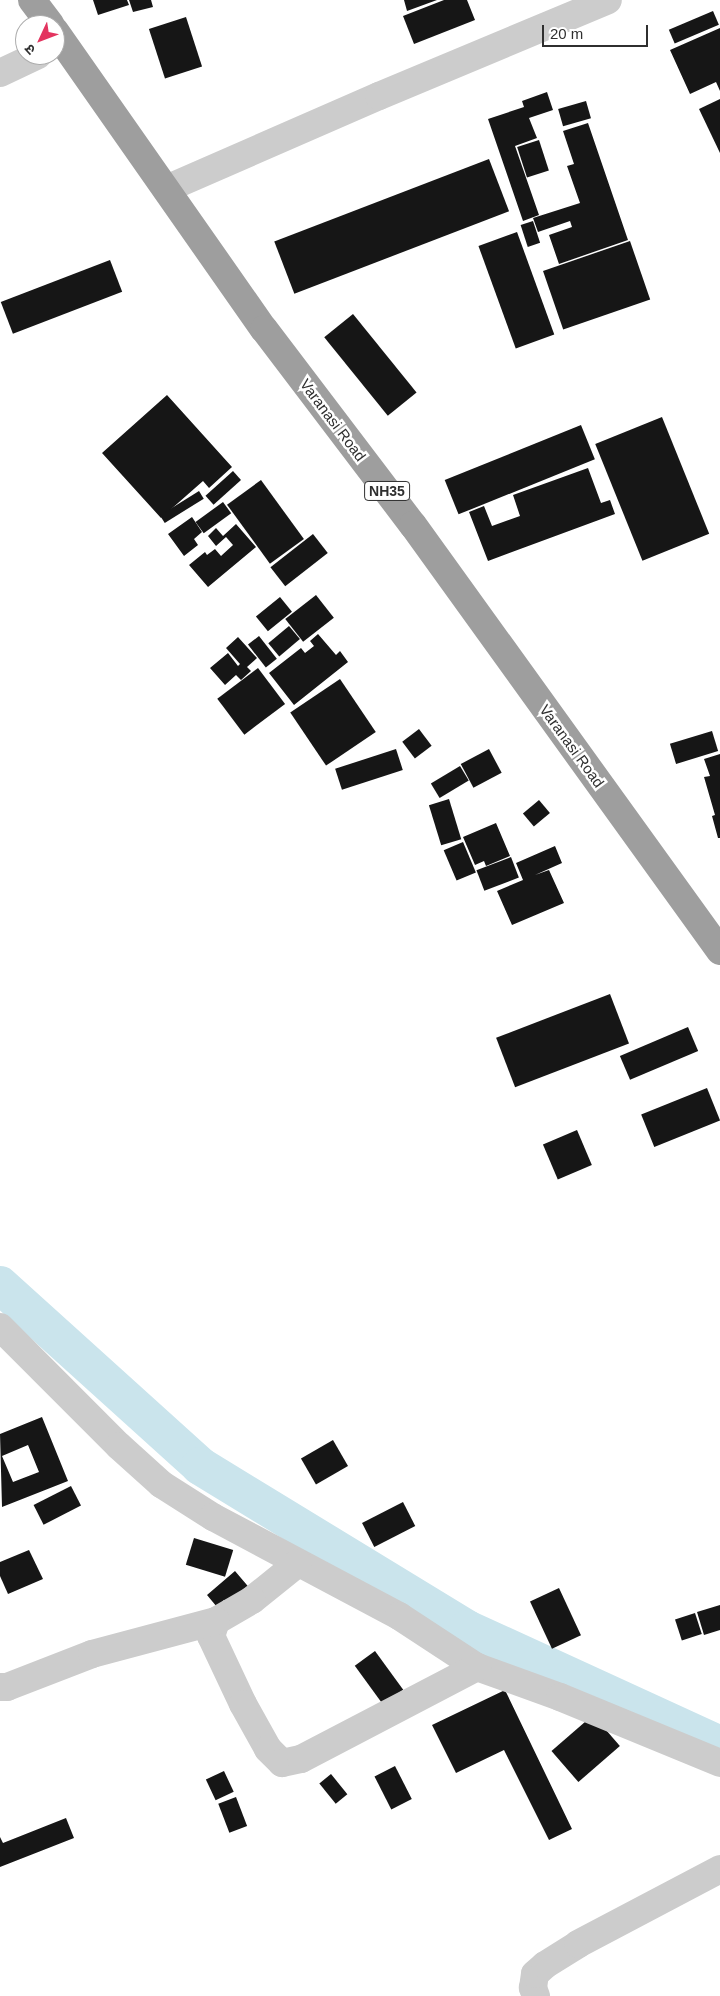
<!DOCTYPE html>
<html>
<head>
<meta charset="utf-8">
<style>
	body { margin:0 }
	#map { position:relative; width:720px; height:1996px; overflow:hidden; background:#fff; font-family:Helvetica,"Noto Sans Devanagari",sans-serif }
	div>[style] { position:absolute }
	.canal>* { height:38px; margin:-19px; padding:0 19px; transform-origin:19px; border-radius:19px; background:#cae4ec }
	.building>* { inset:0; background:#161616; transform-origin:0 0 }
	.minor>* { height:28px; margin:-14px; padding:0 14px; transform-origin:14px; border-radius:14px; background:#ccc }
	.trunk>* { height:28px; margin:-14px; padding:0 14px; transform-origin:14px; border-radius:14px; background:#9e9e9e }
	span { translate:-50% -50%; white-space:nowrap; text-align:center; line-height:1.15; -webkit-text-stroke:5px #fff; paint-order:stroke }
	.shield-label span { padding:1px 4px; background:#fff; border:1px solid; border-radius:4px; -webkit-text-stroke-width:0 }
	.shield-label { font-size:14px; color:#2f2f2f; font-weight:700 }
	.street-label { font-size:15px; color:#2f2f2f }
	.north { position:absolute; left:15px; top:15px; width:50px; height:50px; box-sizing:border-box; background:#fff; border:1px solid #acacac; border-radius:50%; rotate:227deg; font-size:14px; font-weight:700; line-height:20px; text-align:center; color:#2f2f2f }
	.north::after { content:''; display:block; margin:auto; width:18px; height:22px; background:#e3345f; clip-path:polygon(50% 0,100% 100%,50% 72%,0 100%) }
	.scale { position:absolute; left:542px; top:25px; width:106px; height:22px; box-sizing:border-box; border:2px solid #2f2f2f; border-top:0; padding-left:6px; font-size:15px; line-height:18px; white-space:nowrap; color:#2f2f2f; -webkit-text-stroke:4px #fff; paint-order:stroke }
</style>
</head>
<body>
<div id="map">
	<div class="canal">
		<i style="left:0;top:1285px;width:270px;rotate:42.1deg"></i>
		<i style="left:200px;top:1466px;width:313px;rotate:31.4deg"></i>
		<i style="left:467px;top:1629px;width:278px;rotate:24.6deg"></i>
	</div>
	<div class="building">
		<i style="clip-path:polygon(93px 0,127px 0,129px 5px,98px 15px)"></i>
		<i style="clip-path:polygon(129px 0,151px 0,153px 7px,133px 12px)"></i>
		<i style="clip-path:polygon(404px 0,437px 0,407px 11px)"></i>
		<i style="clip-path:polygon(444px 0,467px 0,475px 20px,414px 44px,403px 16px)"></i>
		<i style="left:713px;top:11px;width:15px;height:48px;rotate:67deg"></i>
		<i style="left:186px;top:17px;width:52px;height:39px;rotate:72deg"></i>
		<i style="clip-path:polygon(720px 28px,720px 91px,716px 82px,690px 94px,670px 50px)"></i>
		<i style="clip-path:polygon(547px 92px,553px 110px,529px 118px,537px 138px,515px 146px,539px 215px,523px 221px,488px 119px,524px 107px,522px 101px)"></i>
		<i style="clip-path:polygon(720px 99px,720px 153px,699px 109px)"></i>
		<i style="left:586px;top:101px;width:18px;height:29px;rotate:74deg"></i>
		<i style="clip-path:polygon(588px 123px,628px 240px,559px 264px,549px 235px,572px 227px,570px 221px,538px 232px,533px 218px,580px 203px,567px 166px,574px 164px,563px 131px)"></i>
		<i style="left:539px;top:140px;width:32px;height:23px;rotate:72deg"></i>
		<i style="left:489px;top:159px;width:56px;height:230px;rotate:69deg"></i>
		<i style="left:533px;top:221px;width:23px;height:13px;rotate:72deg"></i>
		<i style="left:517px;top:232px;width:109px;height:41px;rotate:70deg"></i>
		<i style="left:630px;top:241px;width:62px;height:92px;rotate:71deg"></i>
		<i style="left:110px;top:260px;width:34px;height:117px;rotate:69deg"></i>
		<i style="left:353px;top:314px;width:101px;height:37px;rotate:51deg"></i>
		<i style="clip-path:polygon(167px 395px,232px 467px,209px 488px,203px 481px,161px 518px,102px 453px)"></i>
		<i style="left:662px;top:417px;width:126px;height:72px;rotate:68deg"></i>
		<i style="left:581px;top:425px;width:37px;height:147px;rotate:68deg"></i>
		<i style="clip-path:polygon(588px 468px,601px 503px,610px 500px,615px 514px,488px 561px,469px 512px,484px 506px,492px 526px,520px 516px,513px 495px)"></i>
		<i style="left:233px;top:471px;width:12px;height:37px;rotate:48deg"></i>
		<i style="left:261px;top:480px;width:73px;height:42px;rotate:54deg"></i>
		<i style="left:199px;top:491px;width:9px;height:46px;rotate:58deg"></i>
		<i style="left:223px;top:502px;width:14px;height:34px;rotate:54deg"></i>
		<i style="clip-path:polygon(192px 517px,202px 532px,194px 539px,198px 545px,184px 556px,168px 534px)"></i>
		<i style="clip-path:polygon(236px 524px,256px 547px,208px 587px,189px 565px,205px 552px,207px 555px,215px 549px,221px 556px,233px 545px,226px 537px,216px 546px,208px 536px,216px 528px,223px 536px)"></i>
		<i style="left:313px;top:534px;width:24px;height:54px;rotate:52deg"></i>
		<i style="left:316px;top:595px;width:29px;height:39px;rotate:52deg"></i>
		<i style="left:280px;top:597px;width:19px;height:31px;rotate:51deg"></i>
		<i style="left:289px;top:626px;width:17px;height:27px;rotate:50deg"></i>
		<i style="clip-path:polygon(318px 634px,336px 655px,340px 651px,348px 662px,294px 705px,269px 673px,301px 648px,305px 653px,314px 646px,310px 641px)"></i>
		<i style="left:259px;top:636px;width:29px;height:14px;rotate:52deg"></i>
		<i style="clip-path:polygon(238px 637px,257px 658px,247px 667px,251px 671px,241px 680px,236px 675px,225px 685px,210px 668px,228px 653px,238px 666px,240px 664px,226px 648px)"></i>
		<i style="left:258px;top:668px;width:45px;height:51px;rotate:53deg"></i>
		<i style="left:340px;top:679px;width:64px;height:60px;rotate:56deg"></i>
		<i style="left:419px;top:729px;width:21px;height:21px;rotate:53deg"></i>
		<i style="left:712px;top:731px;width:21px;height:44px;rotate:73deg"></i>
		<i style="left:396px;top:749px;width:22px;height:64px;rotate:72deg"></i>
		<i style="left:489px;top:749px;width:27px;height:32px;rotate:62deg"></i>
		<i style="clip-path:polygon(720px 754px,720px 838px,718px 838px,712px 816px,715px 815px,704px 777px,710px 776px,704px 759px)"></i>
		<i style="left:460px;top:766px;width:17px;height:34px;rotate:59deg"></i>
		<i style="left:449px;top:799px;width:42px;height:21px;rotate:73deg"></i>
		<i style="left:539px;top:800px;width:17px;height:21px;rotate:50deg"></i>
		<i style="clip-path:polygon(496px 823px,510px 856px,486px 866px,484px 861px,475px 865px,463px 837px)"></i>
		<i style="left:463px;top:842px;width:33px;height:21px;rotate:67deg"></i>
		<i style="clip-path:polygon(555px 846px,562px 863px,535px 875px,549px 870px,564px 903px,512px 925px,497px 891px,523px 880px,516px 863px)"></i>
		<i style="left:511px;top:857px;width:22px;height:37px;rotate:69deg"></i>
		<i style="left:610px;top:994px;width:53px;height:122px;rotate:69deg"></i>
		<i style="left:688px;top:1027px;width:26px;height:74px;rotate:67deg"></i>
		<i style="left:707px;top:1088px;width:35px;height:71px;rotate:68deg"></i>
		<i style="left:577px;top:1130px;width:38px;height:37px;rotate:67deg"></i>
		<i style="clip-path:polygon(evenodd,42px 1417px,68px 1481px,2px 1507px,0 1434px,42px 1417px,28px 1445px,39px 1472px,13px 1482px,2px 1456px,28px 1445px)"></i>
		<i style="left:333px;top:1440px;width:30px;height:37px;rotate:60deg"></i>
		<i style="left:71px;top:1486px;width:22px;height:42px;rotate:63deg"></i>
		<i style="left:403px;top:1502px;width:27px;height:46px;rotate:63deg"></i>
		<i style="left:194px;top:1538px;width:41px;height:28px;rotate:17deg"></i>
		<i style="clip-path:polygon(29px 1550px,43px 1579px,8px 1594px,0 1576px,0 1562px)"></i>
		<i style="clip-path:polygon(235px 1571px,252px 1591px,231px 1608px,224px 1600px,217px 1607px,207px 1595px)"></i>
		<i style="left:559px;top:1588px;width:52px;height:32px;rotate:65deg"></i>
		<i style="clip-path:polygon(720px 1605px,720px 1630px,704px 1635px,697px 1612px)"></i>
		<i style="left:695px;top:1613px;width:22px;height:21px;rotate:72deg"></i>
		<i style="left:375px;top:1651px;width:48px;height:25px;rotate:54deg"></i>
		<i style="clip-path:polygon(505px 1690px,572px 1829px,549px 1840px,504px 1750px,456px 1773px,432px 1725px)"></i>
		<i style="left:593px;top:1715px;width:41px;height:55px;rotate:49deg"></i>
		<i style="left:395px;top:1766px;width:37px;height:23px;rotate:63deg"></i>
		<i style="left:224px;top:1771px;width:23px;height:20px;rotate:65deg"></i>
		<i style="left:331px;top:1774px;width:26px;height:15px;rotate:51deg"></i>
		<i style="left:236px;top:1797px;width:31px;height:19px;rotate:69deg"></i>
		<i style="clip-path:polygon(66px 1818px,74px 1838px,0 1867px,0 1837px,3px 1843px)"></i>
	</div>
	<div class="minor">
		<i style="left:0;top:73px;width:42px;rotate:-25.3deg"></i>
		<i style="left:166px;top:189px;width:232px;rotate:-23.6deg"></i>
		<i style="left:379px;top:96px;width:248px;rotate:-22.7deg"></i>
		<i style="left:0;top:1327px;width:168px;rotate:45deg"></i>
		<i style="left:119px;top:1446px;width:57px;rotate:42.1deg"></i>
		<i style="left:161px;top:1484px;width:62px;rotate:32.4deg"></i>
		<i style="left:213px;top:1517px;width:211px;rotate:28deg"></i>
		<i style="left:399px;top:1616px;width:93px;rotate:33.2deg"></i>
		<i style="left:477px;top:1667px;width:88px;rotate:19.9deg"></i>
		<i style="left:560px;top:1697px;width:173px;rotate:22.4deg"></i>
		<i style="left:298px;top:1563px;width:59px;rotate:141.2deg"></i>
		<i style="left:252px;top:1600px;width:42px;rotate:149.7deg"></i>
		<i style="left:216px;top:1621px;width:16px;rotate:108deg"></i>
		<i style="left:211px;top:1636px;width:75px;rotate:64.8deg"></i>
		<i style="left:243px;top:1704px;width:51px;rotate:60.9deg"></i>
		<i style="left:268px;top:1749px;width:20px;rotate:45deg"></i>
		<i style="left:282px;top:1763px;width:19px;rotate:-12deg"></i>
		<i style="left:301px;top:1759px;width:199px;rotate:-27.6deg"></i>
		<i style="left:0;top:1687px;width:7px"></i>
		<i style="left:7px;top:1687px;width:91px;rotate:-21.2deg"></i>
		<i style="left:92px;top:1654px;width:128px;rotate:-14.9deg"></i>
		<i style="left:536px;top:1996px;width:9px;rotate:-111deg"></i>
		<i style="left:533px;top:1988px;width:14px;rotate:-82deg"></i>
		<i style="left:535px;top:1974px;width:13px;rotate:-42deg"></i>
		<i style="left:545px;top:1965px;width:39px;rotate:-32deg"></i>
		<i style="left:578px;top:1944px;width:161px;rotate:-27.8deg"></i>
	</div>
	<div class="trunk">
		<i style="left:32px;top:0;width:31px;rotate:53deg"></i>
		<i style="left:55px;top:31px;width:364px;rotate:55deg"></i>
		<i style="left:264px;top:329px;width:246px;rotate:52.8deg"></i>
		<i style="left:413px;top:525px;width:525px;rotate:54.22deg"></i>
	</div>
	<div class="shield-label">
		<span style="left:387px;top:491px">NH35</span>
	</div>
	<div class="street-label">
		<span style="left:333px;top:420px;rotate:53deg">Varanasi Road</span>
		<span style="left:572px;top:746px;rotate:54deg">Varanasi Road</span>
	</div>
	<div class="north">उ</div>
	<div class="scale">20 m</div>
</div>
</body>
</html>
